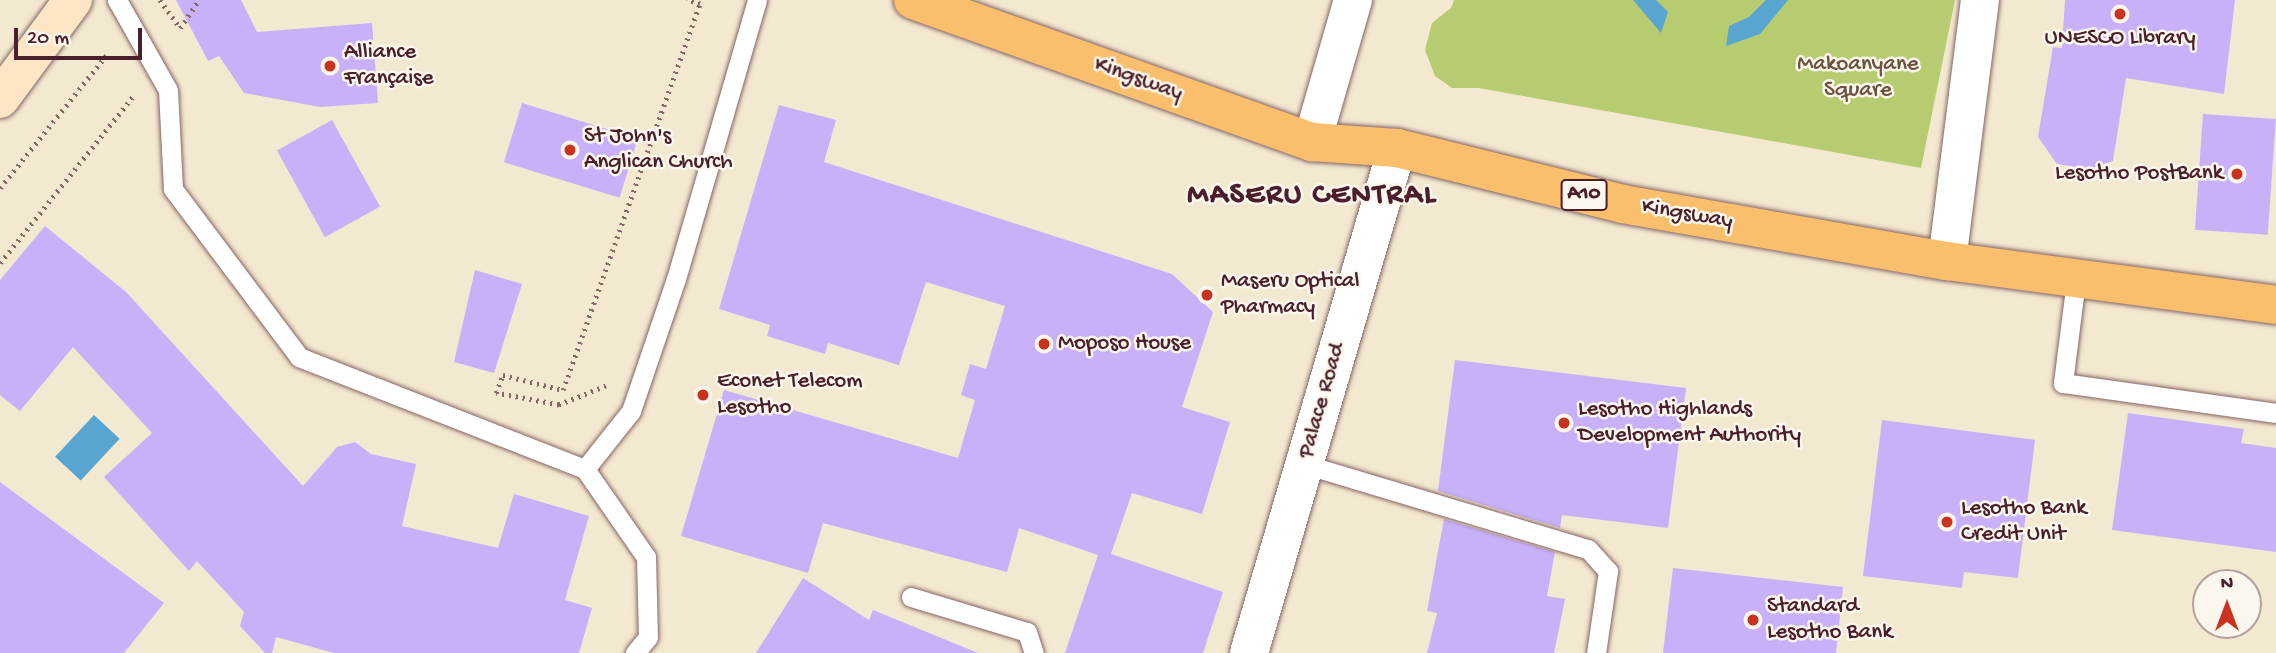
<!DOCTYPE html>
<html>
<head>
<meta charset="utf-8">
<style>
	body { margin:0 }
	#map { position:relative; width:2276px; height:653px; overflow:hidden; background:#f3e8d0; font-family:"Gochi Hand",sans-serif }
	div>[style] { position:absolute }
	.green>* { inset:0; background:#b7cc70 }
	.water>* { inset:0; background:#57a5d0; transform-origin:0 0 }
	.building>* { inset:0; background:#c8b1f9; transform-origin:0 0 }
	.path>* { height:4.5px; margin-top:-2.25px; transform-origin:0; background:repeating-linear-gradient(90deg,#856565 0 2px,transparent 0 7px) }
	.roads { filter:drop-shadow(0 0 2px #856565) drop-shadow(0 0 2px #856565) }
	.service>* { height:19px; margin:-9.5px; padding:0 9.5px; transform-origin:9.5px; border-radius:9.5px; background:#fff }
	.minor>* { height:38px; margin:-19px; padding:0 19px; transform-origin:19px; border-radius:19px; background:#fff }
	.secondary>* { height:38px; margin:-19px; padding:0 19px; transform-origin:19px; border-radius:19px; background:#fde5c5 }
	.primary>* { height:38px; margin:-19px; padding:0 19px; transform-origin:19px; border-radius:19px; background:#f9bf6d }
	.dots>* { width:19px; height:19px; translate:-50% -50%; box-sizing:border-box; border:4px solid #fbf7ec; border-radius:50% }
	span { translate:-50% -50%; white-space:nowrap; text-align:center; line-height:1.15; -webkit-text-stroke:5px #fbf7ec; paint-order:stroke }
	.shield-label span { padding:2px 5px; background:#fbf7ec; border:2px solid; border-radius:5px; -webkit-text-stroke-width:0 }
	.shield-label { font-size:21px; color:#4a1f2b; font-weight:700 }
	.poi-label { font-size:23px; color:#4a1f2b }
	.left { translate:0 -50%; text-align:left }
	.right { translate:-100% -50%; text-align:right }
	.park-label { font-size:23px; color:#6b5340 }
	.street-label { font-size:23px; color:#4a1f2b }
	.district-label { font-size:30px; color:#4a1f2b; font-weight:700; letter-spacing:2px }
	.north { position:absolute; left:2192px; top:569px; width:70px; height:70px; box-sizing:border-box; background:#fbf7ec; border:2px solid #b4a19f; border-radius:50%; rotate:0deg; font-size:19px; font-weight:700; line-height:28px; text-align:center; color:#4a1f2b }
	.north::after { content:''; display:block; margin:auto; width:24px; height:32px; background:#c8321e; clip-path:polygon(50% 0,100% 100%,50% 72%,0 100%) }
	.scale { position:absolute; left:14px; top:28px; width:128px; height:32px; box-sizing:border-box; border:4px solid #4a1f2b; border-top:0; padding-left:9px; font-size:21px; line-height:24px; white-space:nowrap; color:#4a1f2b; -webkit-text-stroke:5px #fbf7ec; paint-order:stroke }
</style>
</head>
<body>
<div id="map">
	<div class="green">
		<i style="clip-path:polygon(1454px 0,1955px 0,1921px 168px,1479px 88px,1452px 88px,1435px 76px,1425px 50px,1432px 23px,1451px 8px)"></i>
	</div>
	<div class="water">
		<i style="clip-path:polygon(1633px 0,1656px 0,1668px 12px,1661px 33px)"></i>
		<i style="clip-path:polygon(1766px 0,1788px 0,1760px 34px,1726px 46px,1729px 26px,1749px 17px)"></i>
		<i style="left:94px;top:415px;width:35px;height:57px;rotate:43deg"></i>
	</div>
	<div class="building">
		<i style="clip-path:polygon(176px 0,241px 0,257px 32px,372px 23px,378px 103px,320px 107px,244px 93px,219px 56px,208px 61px)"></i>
		<i style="clip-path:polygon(2065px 0,2235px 0,2224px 94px,2126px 78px,2113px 161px,2089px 169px,2057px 164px,2038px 137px,2053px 47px,2062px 48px)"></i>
		<i style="left:522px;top:103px;width:121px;height:62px;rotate:17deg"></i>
		<i style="clip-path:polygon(779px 105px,836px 120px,824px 162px,1172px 274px,1213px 312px,1182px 407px,1230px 422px,1202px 514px,1132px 493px,1111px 554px,1223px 592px,1203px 653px,1065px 653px,1098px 555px,1019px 528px,1007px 572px,823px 523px,808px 573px,681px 536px,724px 390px,958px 458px,975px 400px,961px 395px,970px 364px,986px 369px,1005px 306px,926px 282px,899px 365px,828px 343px,825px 354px,767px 336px,770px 325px,719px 309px)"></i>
		<i style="left:2203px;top:114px;width:73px;height:116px;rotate:4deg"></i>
		<i style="left:332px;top:120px;width:99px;height:63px;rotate:61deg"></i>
		<i style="clip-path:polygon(45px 226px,126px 292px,303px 486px,337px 447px,355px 442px,371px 454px,416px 464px,402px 526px,498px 548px,514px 494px,589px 516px,565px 600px,592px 608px,579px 653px,334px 653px,276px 637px,272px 653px,265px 653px,240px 626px,244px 612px,197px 561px,189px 571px,104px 477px,152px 433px,73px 347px,20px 411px,0 395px,0 280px)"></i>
		<i style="clip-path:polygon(475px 270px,522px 284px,494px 373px,454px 362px)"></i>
		<i style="clip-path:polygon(1455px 360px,1686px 388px,1668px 528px,1562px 515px,1560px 528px,1438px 491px)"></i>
		<i style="clip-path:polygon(2128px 413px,2244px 429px,2241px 443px,2276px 448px,2276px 552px,2112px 530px)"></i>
		<i style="clip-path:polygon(1882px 420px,2035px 440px,2018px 578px,1964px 572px,1962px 588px,1863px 576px)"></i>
		<i style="clip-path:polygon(0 482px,164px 603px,124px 653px,0 653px)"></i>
		<i style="clip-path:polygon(1444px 519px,1555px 552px,1547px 596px,1565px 599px,1554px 653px,1427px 653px,1437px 613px,1427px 611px)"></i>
		<i style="clip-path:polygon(1673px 568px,1843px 587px,1836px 653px,1663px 653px)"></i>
		<i style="clip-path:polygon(803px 578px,869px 620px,873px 610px,978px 653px,756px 653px)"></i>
	</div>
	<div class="path">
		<i style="left:160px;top:0;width:34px;rotate:54deg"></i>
		<i style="left:180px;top:28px;width:34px;rotate:-56deg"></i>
		<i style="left:0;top:188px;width:174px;rotate:-51.3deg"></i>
		<i style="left:0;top:263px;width:215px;rotate:-51.4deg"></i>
		<i style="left:606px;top:386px;width:51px;rotate:158deg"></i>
		<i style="left:559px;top:405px;width:64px;rotate:-169.2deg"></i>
		<i style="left:496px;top:393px;width:19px;rotate:-69deg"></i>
		<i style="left:503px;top:375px;width:62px;rotate:14deg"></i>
		<i style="left:563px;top:390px;width:410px;rotate:-70.5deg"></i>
		<i style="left:700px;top:4px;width:14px;rotate:-163deg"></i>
	</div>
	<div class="roads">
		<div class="service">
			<i style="left:117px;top:0;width:103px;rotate:60.5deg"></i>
			<i style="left:168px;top:90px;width:99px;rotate:87.1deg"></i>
			<i style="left:173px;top:189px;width:210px;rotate:53.1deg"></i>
			<i style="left:299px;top:357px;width:307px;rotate:21.4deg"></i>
			<i style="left:585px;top:469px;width:107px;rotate:55.3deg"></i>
			<i style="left:646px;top:557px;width:80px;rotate:88.6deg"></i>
			<i style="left:648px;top:637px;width:21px;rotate:129deg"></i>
			<i style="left:2076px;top:280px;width:104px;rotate:97.2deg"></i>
			<i style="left:2063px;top:383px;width:215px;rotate:8deg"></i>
			<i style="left:1304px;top:464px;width:296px;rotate:16.7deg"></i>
			<i style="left:1588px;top:549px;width:30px;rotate:48deg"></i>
			<i style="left:1608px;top:571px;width:83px;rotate:98.3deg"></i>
			<i style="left:585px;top:469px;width:74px;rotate:-51.6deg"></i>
			<i style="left:631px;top:411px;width:139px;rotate:-71.2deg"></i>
			<i style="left:676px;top:279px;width:291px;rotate:-73.8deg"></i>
			<i style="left:911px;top:597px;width:121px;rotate:16.8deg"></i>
			<i style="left:1027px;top:632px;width:22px;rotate:72deg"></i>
		</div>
		<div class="minor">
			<i style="left:1312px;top:142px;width:148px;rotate:-73.9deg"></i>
			<i style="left:1947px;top:261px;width:263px;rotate:-82.8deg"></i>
			<i style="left:1249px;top:653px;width:526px;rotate:-73.67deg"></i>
		</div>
		<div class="secondary">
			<i style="left:0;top:99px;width:123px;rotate:-53.6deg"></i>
		</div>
		<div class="primary">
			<i style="left:913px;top:0;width:424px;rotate:19.6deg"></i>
			<i style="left:1312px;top:142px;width:85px;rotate:4deg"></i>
			<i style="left:1397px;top:148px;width:233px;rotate:13.9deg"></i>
			<i style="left:1623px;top:204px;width:329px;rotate:10deg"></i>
			<i style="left:1947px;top:261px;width:332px;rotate:7.6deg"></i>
		</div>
	</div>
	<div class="dots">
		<i style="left:2120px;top:14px;background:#c8321e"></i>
		<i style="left:330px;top:66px;background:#c8321e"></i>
		<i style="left:570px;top:150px;background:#c8321e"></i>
		<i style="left:2237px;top:174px;background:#c8321e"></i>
		<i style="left:1207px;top:295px;background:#c8321e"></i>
		<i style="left:1044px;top:344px;background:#c8321e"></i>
		<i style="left:703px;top:395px;background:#c8321e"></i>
		<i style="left:1564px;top:423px;background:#c8321e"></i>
		<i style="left:1947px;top:522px;background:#c8321e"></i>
		<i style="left:1753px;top:620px;background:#c8321e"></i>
	</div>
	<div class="shield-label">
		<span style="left:1584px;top:195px">A10</span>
	</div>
	<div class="poi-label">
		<span style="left:2120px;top:39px">UNESCO Library</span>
		<span class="left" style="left:344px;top:66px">Alliance<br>Française</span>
		<span class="left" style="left:584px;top:150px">St John's<br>Anglican Church</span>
		<span class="right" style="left:2223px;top:174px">Lesotho PostBank</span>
		<span class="left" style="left:1221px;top:295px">Maseru Optical<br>Pharmacy</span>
		<span class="left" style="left:1058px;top:344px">Moposo House</span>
		<span class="left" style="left:717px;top:395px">Econet Telecom<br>Lesotho</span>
		<span class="left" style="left:1578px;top:423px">Lesotho Highlands<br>Development Authority</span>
		<span class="left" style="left:1961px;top:522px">Lesotho Bank<br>Credit Unit</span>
		<span class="left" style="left:1767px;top:620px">Standard<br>Lesotho Bank</span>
	</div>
	<div class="park-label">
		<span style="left:1858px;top:78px">Makoanyane<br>Square</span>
	</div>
	<div class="street-label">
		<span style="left:1138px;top:80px;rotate:20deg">Kingsway</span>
		<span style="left:1687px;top:215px;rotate:10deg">Kingsway</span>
		<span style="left:1323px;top:401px;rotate:-74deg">Palace Road</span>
	</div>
	<div class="district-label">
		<span style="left:1312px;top:197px">MASERU CENTRAL</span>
	</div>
	<div class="north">N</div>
	<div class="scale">20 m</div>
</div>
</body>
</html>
